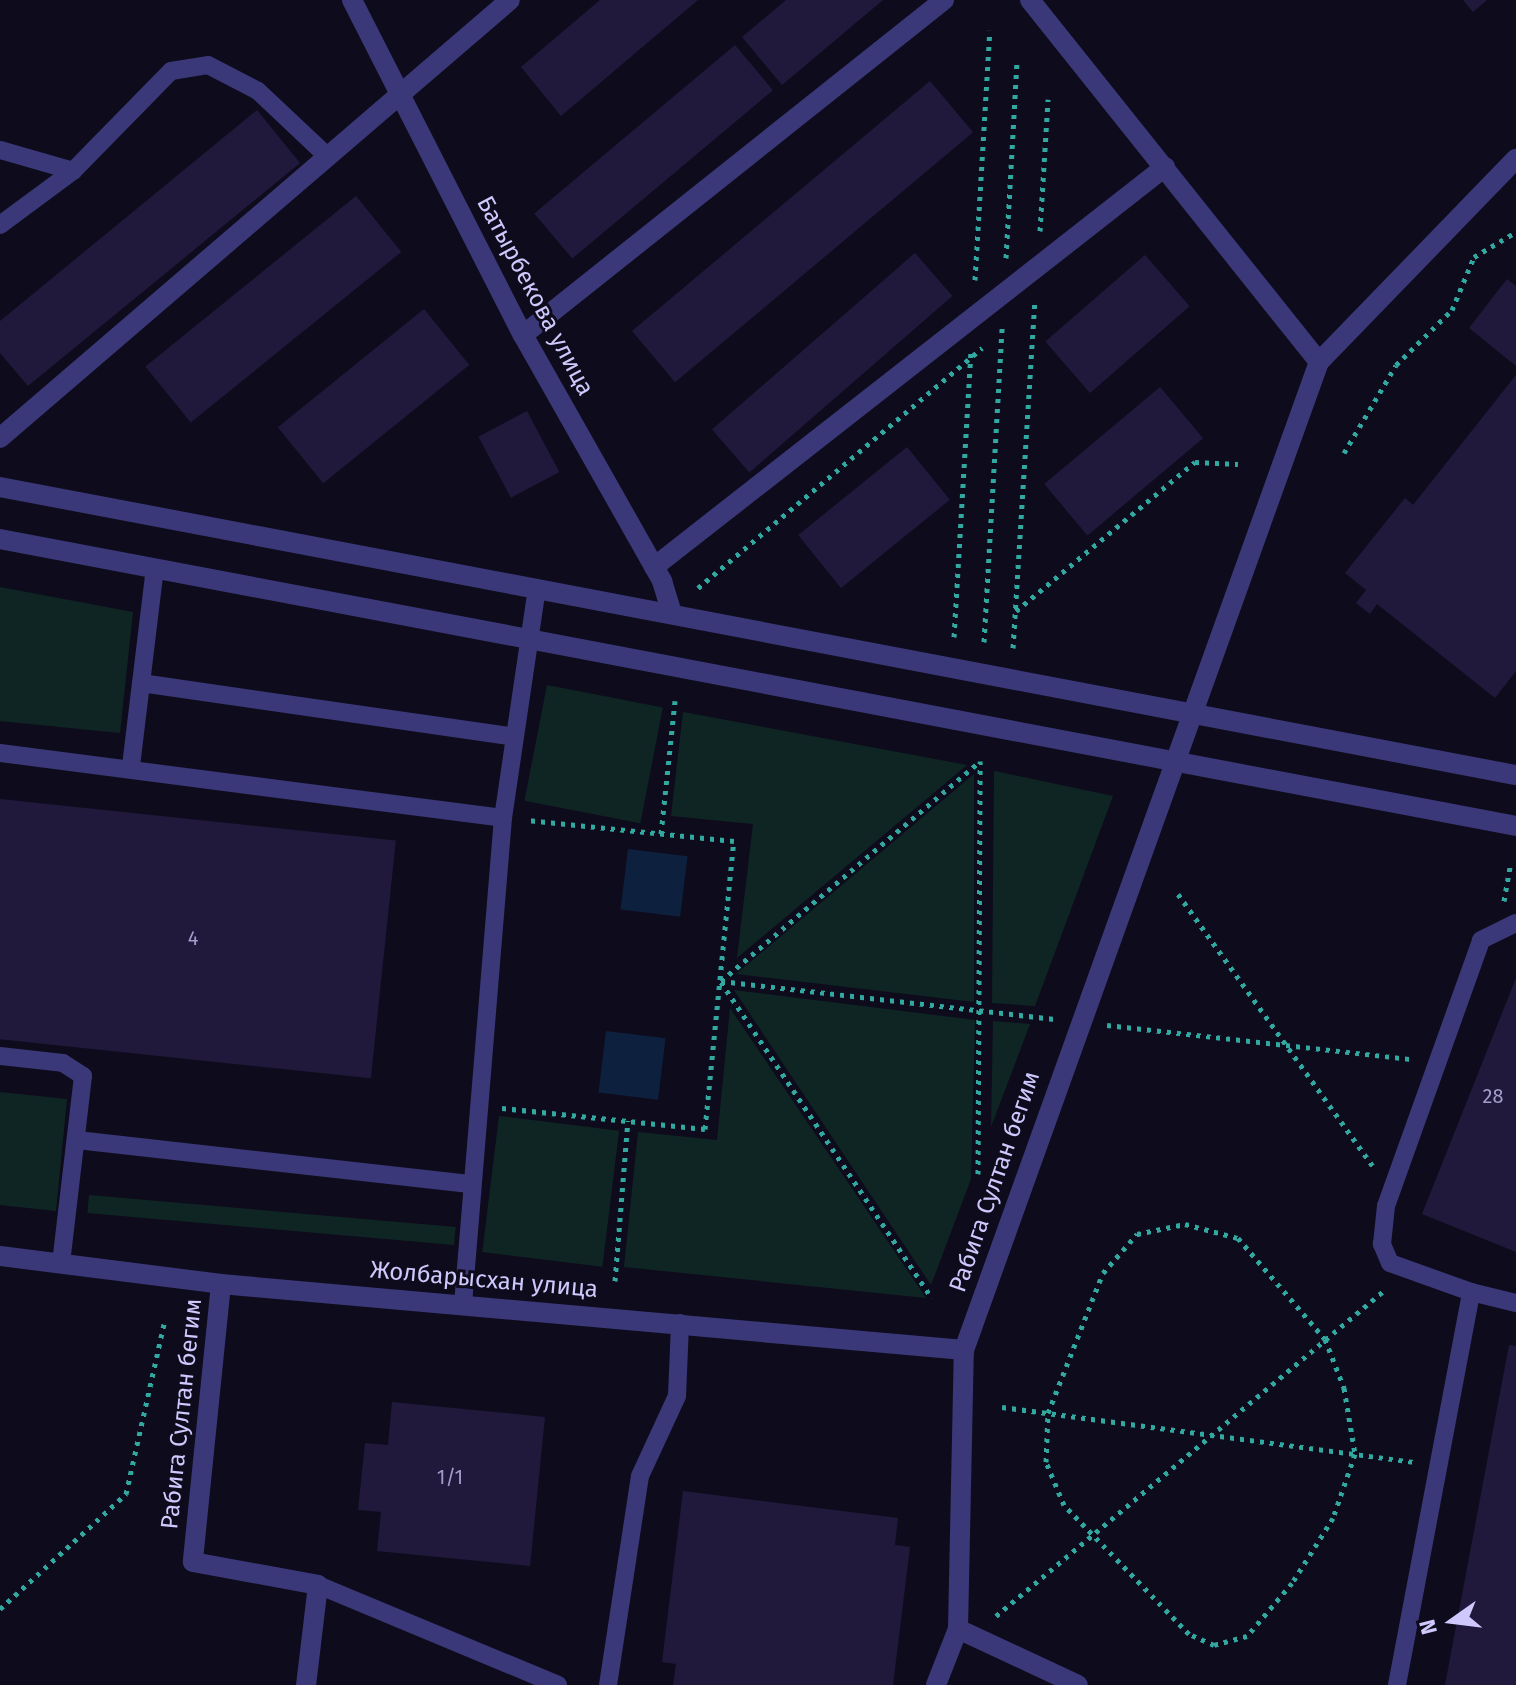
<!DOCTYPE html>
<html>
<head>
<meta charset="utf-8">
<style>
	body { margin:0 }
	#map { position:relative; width:1516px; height:1685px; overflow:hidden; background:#0e0c1c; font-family:"Fira Sans",sans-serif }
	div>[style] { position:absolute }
	.green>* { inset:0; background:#0f2524; transform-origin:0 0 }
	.water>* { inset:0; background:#0d203e; transform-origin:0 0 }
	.building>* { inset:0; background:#20193c; transform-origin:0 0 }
	.path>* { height:5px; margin-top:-2.5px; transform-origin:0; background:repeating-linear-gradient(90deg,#31a9a1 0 4px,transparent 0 10px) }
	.service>* { height:18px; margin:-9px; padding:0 9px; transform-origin:9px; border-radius:9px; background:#3b3879 }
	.minor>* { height:20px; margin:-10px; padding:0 10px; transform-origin:10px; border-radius:10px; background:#3b3879 }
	span { translate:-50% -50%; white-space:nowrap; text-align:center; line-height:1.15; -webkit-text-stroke:6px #0e0c1c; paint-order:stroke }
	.number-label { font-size:20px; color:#a29ccd }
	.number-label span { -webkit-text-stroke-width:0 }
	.street-label { font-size:24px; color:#cec8fd }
	.north { position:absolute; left:1412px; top:1581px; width:80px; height:80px; -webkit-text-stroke:6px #0e0c1c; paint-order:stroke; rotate:256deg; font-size:22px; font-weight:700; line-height:32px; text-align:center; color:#cec8fd }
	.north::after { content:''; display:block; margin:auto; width:28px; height:36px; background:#cec8fd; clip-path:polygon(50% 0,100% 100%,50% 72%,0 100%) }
</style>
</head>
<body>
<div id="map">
	<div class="green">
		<i style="clip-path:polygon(0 587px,133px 612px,120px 733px,0 721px)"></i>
		<i style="left:547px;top:685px;width:118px;height:118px;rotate:11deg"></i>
		<i style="clip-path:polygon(683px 712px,967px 765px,737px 958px,753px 824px,671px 816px)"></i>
		<i style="clip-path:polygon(994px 771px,1113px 796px,1035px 1006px,992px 1003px)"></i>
		<i style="clip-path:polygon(974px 774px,974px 1002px,736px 974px)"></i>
		<i style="clip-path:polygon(734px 990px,975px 1020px,971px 1179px,931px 1285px)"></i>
		<i style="clip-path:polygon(730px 1008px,926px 1298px,624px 1267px,638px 1132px,717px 1140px)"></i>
		<i style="clip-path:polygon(993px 1021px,1030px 1024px,991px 1127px)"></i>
		<i style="clip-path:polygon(0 1092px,67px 1099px,56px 1211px,0 1205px)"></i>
		<i style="left:499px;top:1116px;width:121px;height:137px;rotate:7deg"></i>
		<i style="left:89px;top:1195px;width:368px;height:18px;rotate:5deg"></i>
	</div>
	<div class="water">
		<i style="left:628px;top:849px;width:60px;height:61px;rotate:7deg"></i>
		<i style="left:606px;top:1031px;width:60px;height:62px;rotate:7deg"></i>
	</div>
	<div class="building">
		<i style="clip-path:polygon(600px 0,698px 0,561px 116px,521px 67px)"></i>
		<i style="clip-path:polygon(786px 0,883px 0,782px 85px,742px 37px)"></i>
		<i style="clip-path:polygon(1463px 0,1487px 0,1473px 12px)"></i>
		<i style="left:735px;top:45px;width:59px;height:262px;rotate:50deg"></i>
		<i style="left:930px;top:81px;width:67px;height:389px;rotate:50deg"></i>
		<i style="clip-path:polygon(257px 110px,300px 163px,28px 386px,0 353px,0 321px)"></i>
		<i style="left:356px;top:196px;width:72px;height:271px;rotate:51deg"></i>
		<i style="left:915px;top:253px;width:57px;height:269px;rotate:49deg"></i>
		<i style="left:1145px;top:255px;width:68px;height:132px;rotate:49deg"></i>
		<i style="clip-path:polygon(1507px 279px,1516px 286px,1516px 366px,1469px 328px)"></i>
		<i style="left:424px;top:309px;width:72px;height:188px;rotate:51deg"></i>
		<i style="clip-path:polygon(1516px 375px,1516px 671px,1495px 698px,1377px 604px,1370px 614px,1356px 603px,1366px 590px,1345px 573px,1405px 498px,1413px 505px)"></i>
		<i style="left:1160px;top:387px;width:67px;height:151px;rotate:50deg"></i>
		<i style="left:527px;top:411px;width:69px;height:55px;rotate:62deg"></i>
		<i style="left:907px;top:447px;width:68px;height:140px;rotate:51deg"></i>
		<i style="left:0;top:799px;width:398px;height:239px;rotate:6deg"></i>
		<i style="clip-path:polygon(1516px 978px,1516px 1252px,1422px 1214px)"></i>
		<i style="clip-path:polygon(1509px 1345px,1516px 1346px,1516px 1685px,1445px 1685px)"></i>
		<i style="clip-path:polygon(392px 1402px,545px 1417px,530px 1566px,377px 1551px,381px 1512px,358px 1510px,365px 1443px,388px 1445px)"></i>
		<i style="clip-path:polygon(683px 1491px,898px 1518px,895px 1545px,910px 1547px,893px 1685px,673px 1685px,676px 1664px,662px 1662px)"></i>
	</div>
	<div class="path">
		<i style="left:1040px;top:231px;width:132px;rotate:-86.5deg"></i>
		<i style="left:1006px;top:258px;width:196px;rotate:-86.8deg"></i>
		<i style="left:975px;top:280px;width:250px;rotate:-86.6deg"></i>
		<i style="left:1344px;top:453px;width:102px;rotate:-59.4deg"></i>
		<i style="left:1396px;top:365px;width:78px;rotate:-44.5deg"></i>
		<i style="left:1452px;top:310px;width:57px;rotate:-67.5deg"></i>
		<i style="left:1474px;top:257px;width:49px;rotate:-30.8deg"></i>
		<i style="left:698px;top:588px;width:372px;rotate:-40.2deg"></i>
		<i style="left:1016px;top:611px;width:233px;rotate:-39.8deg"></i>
		<i style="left:1195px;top:462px;width:43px;rotate:2.7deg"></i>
		<i style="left:954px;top:637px;width:284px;rotate:-86.6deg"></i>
		<i style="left:984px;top:642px;width:315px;rotate:-86.7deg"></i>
		<i style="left:1013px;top:648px;width:348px;rotate:-86.4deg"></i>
		<i style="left:661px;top:834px;width:134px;rotate:-84deg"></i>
		<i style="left:1178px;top:894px;width:337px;rotate:54.4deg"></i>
		<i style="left:1504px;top:901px;width:39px;rotate:-80deg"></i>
		<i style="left:721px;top:981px;width:338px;rotate:6.5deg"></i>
		<i style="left:721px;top:981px;width:338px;rotate:-40.3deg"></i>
		<i style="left:721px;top:982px;width:380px;rotate:56.3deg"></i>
		<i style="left:1107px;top:1025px;width:306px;rotate:6.4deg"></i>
		<i style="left:502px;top:1108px;width:204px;rotate:5.9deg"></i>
		<i style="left:705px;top:1129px;width:289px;rotate:-84.3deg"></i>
		<i style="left:734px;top:841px;width:208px;rotate:-174.2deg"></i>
		<i style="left:978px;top:1174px;width:413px;rotate:-89.7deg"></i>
		<i style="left:1185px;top:1224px;width:55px;rotate:14.8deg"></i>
		<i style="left:1238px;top:1238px;width:133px;rotate:49.3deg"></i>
		<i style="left:1325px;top:1339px;width:53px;rotate:68.8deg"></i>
		<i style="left:1344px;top:1388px;width:67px;rotate:80.5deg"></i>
		<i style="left:1355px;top:1454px;width:68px;rotate:109deg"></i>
		<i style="left:1333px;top:1518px;width:77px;rotate:122.2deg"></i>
		<i style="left:1292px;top:1583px;width:70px;rotate:130.3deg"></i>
		<i style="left:1247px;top:1636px;width:34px;rotate:165deg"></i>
		<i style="left:1214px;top:1645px;width:27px;rotate:-156deg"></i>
		<i style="left:1189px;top:1634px;width:180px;rotate:-134.1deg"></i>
		<i style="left:1064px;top:1505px;width:47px;rotate:-112.7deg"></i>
		<i style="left:1046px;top:1462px;width:49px;rotate:-87.7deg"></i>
		<i style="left:1048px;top:1413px;width:150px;rotate:-68.6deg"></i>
		<i style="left:1103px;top:1273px;width:52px;rotate:-48.9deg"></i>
		<i style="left:1137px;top:1234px;width:49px;rotate:-11.8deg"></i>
		<i style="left:615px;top:1281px;width:161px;rotate:-85.4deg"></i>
		<i style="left:1002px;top:1407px;width:415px;rotate:7.6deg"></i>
		<i style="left:0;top:1609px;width:171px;rotate:-42.4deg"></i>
		<i style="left:126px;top:1494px;width:178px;rotate:-77.4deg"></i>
		<i style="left:996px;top:1616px;width:509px;rotate:-39.98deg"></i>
	</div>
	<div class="service">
		<i style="left:0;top:150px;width:76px;rotate:16deg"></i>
		<i style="left:0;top:225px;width:91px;rotate:-36.5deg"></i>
		<i style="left:73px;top:171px;width:140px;rotate:-45.6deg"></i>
		<i style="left:171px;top:71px;width:37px;rotate:-9deg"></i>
		<i style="left:208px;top:65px;width:56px;rotate:27.5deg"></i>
		<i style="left:258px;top:91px;width:96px;rotate:43.3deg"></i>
		<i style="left:141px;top:683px;width:374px;rotate:8.2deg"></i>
		<i style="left:0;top:753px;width:507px;rotate:7.36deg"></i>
		<i style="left:131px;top:766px;width:198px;rotate:-83.1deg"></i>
		<i style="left:0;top:1056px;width:63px;rotate:6.3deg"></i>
		<i style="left:63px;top:1063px;width:24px;rotate:33deg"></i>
		<i style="left:83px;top:1076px;width:189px;rotate:96.7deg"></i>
		<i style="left:77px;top:1140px;width:393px;rotate:6.4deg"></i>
		<i style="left:1471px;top:1292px;width:46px;rotate:13.7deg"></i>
		<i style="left:463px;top:1304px;width:488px;rotate:-85.3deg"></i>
		<i style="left:503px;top:818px;width:232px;rotate:-81.6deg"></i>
		<i style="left:318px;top:1585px;width:260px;rotate:22.6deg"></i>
		<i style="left:608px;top:1685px;width:211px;rotate:-81.3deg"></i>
		<i style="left:640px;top:1476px;width:88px;rotate:-65.2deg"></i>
		<i style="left:677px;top:1396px;width:73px;rotate:-87.6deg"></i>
		<i style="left:1397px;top:1685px;width:400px;rotate:-79.3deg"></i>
		<i style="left:1471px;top:1292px;width:86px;rotate:-160.3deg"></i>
		<i style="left:1390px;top:1263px;width:21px;rotate:-113deg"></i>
		<i style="left:1382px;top:1244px;width:38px;rotate:-84deg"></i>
		<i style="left:1386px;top:1206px;width:282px;rotate:-70.3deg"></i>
		<i style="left:1481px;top:940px;width:39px;rotate:-26deg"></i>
	</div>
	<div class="minor">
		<i style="left:352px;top:0;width:376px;rotate:63deg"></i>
		<i style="left:523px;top:335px;width:283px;rotate:60.5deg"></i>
		<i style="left:662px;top:581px;width:34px;rotate:73deg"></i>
		<i style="left:1030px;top:0;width:463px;rotate:51.4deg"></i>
		<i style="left:523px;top:335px;width:538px;rotate:-38.51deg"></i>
		<i style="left:0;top:438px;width:672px;rotate:-40.66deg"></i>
		<i style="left:0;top:487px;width:1543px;rotate:10.76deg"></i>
		<i style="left:0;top:539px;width:1543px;rotate:10.72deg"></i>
		<i style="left:654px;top:567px;width:649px;rotate:-38.05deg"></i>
		<i style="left:0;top:1256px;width:223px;rotate:7.2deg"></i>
		<i style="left:221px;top:1284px;width:746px;rotate:5.08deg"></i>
		<i style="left:221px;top:1284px;width:279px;rotate:95.8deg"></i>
		<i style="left:193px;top:1562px;width:127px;rotate:10.4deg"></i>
		<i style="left:318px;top:1585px;width:101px;rotate:96.8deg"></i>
		<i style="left:958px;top:1629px;width:132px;rotate:25deg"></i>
		<i style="left:936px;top:1685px;width:60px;rotate:-68.6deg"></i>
		<i style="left:958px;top:1629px;width:279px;rotate:-88.8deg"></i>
		<i style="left:964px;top:1350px;width:1050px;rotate:-70.24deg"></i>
		<i style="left:1319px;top:362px;width:283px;rotate:-45.9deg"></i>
	</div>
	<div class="number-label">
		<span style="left:193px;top:938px">4</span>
		<span style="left:1493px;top:1096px">28</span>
		<span style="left:450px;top:1477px">1/1</span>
	</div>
	<div class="street-label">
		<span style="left:535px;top:296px;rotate:62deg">Батырбекова улица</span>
		<span style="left:995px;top:1182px;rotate:-71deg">Рабига Султан бегим</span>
		<span style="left:484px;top:1280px;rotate:5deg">Жолбарысхан улица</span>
		<span style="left:182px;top:1414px;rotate:-84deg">Рабига Султан бегим</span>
	</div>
	<div class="north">N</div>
</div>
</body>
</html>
